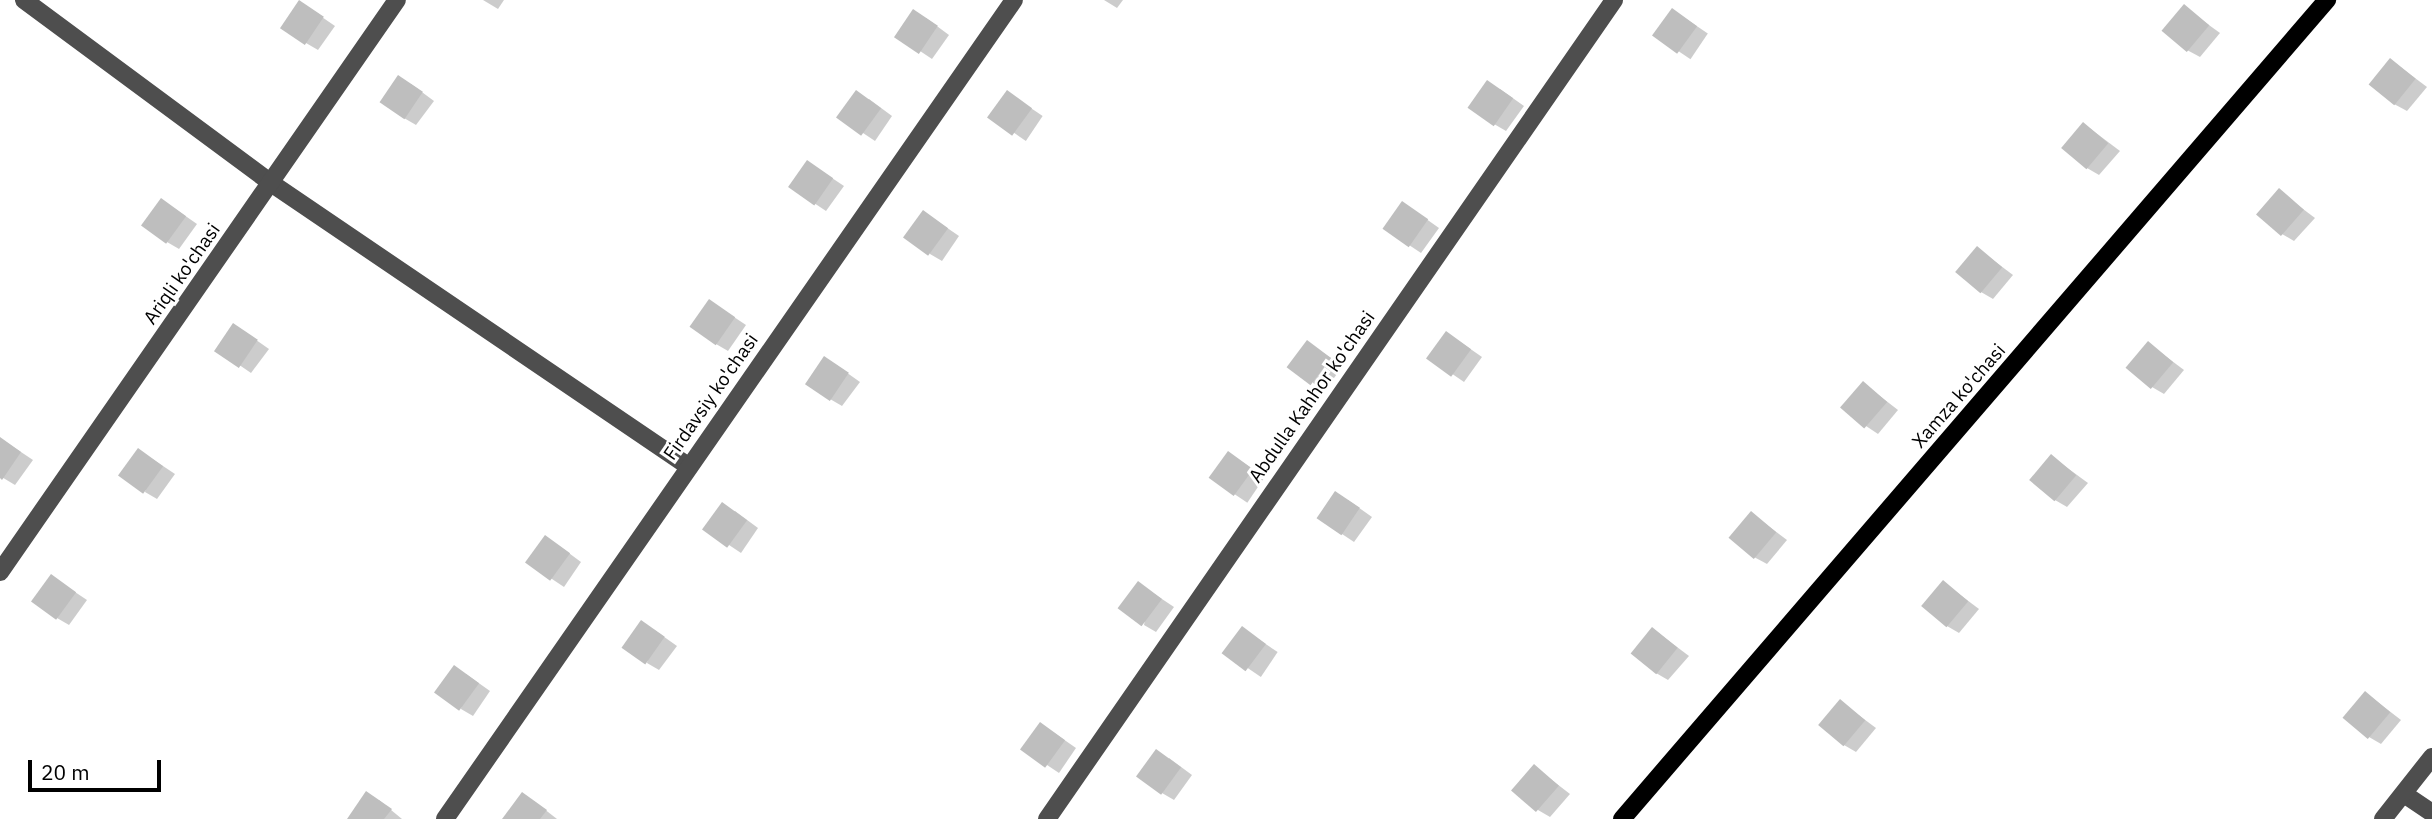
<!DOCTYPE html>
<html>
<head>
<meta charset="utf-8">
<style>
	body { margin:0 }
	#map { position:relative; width:2432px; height:819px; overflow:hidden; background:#fff; font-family:"IBM Plex Sans",sans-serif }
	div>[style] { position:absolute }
	.shadow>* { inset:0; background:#0003; transform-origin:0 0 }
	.building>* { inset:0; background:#bebebe; transform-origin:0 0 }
	.minor>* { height:18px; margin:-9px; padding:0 9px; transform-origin:9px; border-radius:9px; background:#4e4e4e }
	.major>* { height:18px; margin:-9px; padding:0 9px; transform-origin:9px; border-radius:9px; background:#000 }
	span { translate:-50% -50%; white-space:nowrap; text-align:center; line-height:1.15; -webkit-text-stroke:6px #fff; paint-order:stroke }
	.street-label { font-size:19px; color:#000 }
	.scale { position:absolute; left:28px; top:760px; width:133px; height:32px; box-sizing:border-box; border:4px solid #000; border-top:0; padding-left:9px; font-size:21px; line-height:24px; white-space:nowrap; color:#000; -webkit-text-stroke:5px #fff; paint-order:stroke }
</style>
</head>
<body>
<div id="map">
	<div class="shadow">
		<i style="clip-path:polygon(483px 0,504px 0,498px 9px)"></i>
		<i style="clip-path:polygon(1104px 0,1123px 0,1117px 8px)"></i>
		<i style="clip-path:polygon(300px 2px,335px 26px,318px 50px,306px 43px)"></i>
		<i style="clip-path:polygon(2184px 7px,2220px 33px,2200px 57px,2187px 50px)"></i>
		<i style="left:1673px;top:10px;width:42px;height:31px;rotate:34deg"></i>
		<i style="clip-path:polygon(926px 18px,949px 35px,932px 59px,896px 35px)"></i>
		<i style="clip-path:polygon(2391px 60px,2427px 87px,2407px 111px,2394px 104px)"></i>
		<i style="clip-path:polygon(411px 84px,434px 101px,416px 125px,404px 118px)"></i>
		<i style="clip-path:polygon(1500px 89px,1524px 106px,1506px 131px,1494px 124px)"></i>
		<i style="left:1007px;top:92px;width:43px;height:30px;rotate:34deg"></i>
		<i style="clip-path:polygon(869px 99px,892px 116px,875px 141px,839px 117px)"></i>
		<i style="clip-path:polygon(2084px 124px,2120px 151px,2099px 175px,2087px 168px)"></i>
		<i style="clip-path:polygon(820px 170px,844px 186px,826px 211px,790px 187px)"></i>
		<i style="clip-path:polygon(2279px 191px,2315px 218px,2294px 241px,2282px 234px)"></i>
		<i style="clip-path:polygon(174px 208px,197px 224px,179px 249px,167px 242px)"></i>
		<i style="clip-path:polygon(1415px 211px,1439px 228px,1421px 253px,1409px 245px)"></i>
		<i style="clip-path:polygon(924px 212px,959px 236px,942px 261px,930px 254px)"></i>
		<i style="clip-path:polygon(1977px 248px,2013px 275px,1993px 299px,1981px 292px)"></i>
		<i style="clip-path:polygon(722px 309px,746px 325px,728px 351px,716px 344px)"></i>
		<i style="clip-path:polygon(245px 332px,269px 349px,251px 373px,216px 349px)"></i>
		<i style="clip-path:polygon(1459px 341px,1482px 357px,1464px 382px,1429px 358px)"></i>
		<i style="clip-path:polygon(1307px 342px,1343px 366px,1325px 390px,1313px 383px)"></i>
		<i style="clip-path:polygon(2148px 343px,2184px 370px,2164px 394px,2152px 387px)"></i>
		<i style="clip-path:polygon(836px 365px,860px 382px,842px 406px,830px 399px)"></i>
		<i style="clip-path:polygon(1863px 383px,1898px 410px,1878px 434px,1866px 426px)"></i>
		<i style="clip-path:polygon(0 438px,33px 460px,15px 485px,0 476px)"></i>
		<i style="left:1229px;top:453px;width:43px;height:31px;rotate:34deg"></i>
		<i style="clip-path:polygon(2051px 456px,2088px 483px,2067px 507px,2055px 500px)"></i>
		<i style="clip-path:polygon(151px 458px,175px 474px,157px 499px,145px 492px)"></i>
		<i style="clip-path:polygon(1348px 500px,1372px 517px,1354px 542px,1318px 518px)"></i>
		<i style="clip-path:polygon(735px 511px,758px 528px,741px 553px,705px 529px)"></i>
		<i style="clip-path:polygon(1751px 513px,1787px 540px,1767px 564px,1754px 557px)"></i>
		<i style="clip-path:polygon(558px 545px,581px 562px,564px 587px,528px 563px)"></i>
		<i style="clip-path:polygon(1943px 582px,1979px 609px,1959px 633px,1947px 626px)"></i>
		<i style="clip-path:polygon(63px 584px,87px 600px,69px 625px,57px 618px)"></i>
		<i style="clip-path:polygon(1150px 591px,1174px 607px,1156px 632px,1144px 625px)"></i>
		<i style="left:1242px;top:628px;width:43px;height:30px;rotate:34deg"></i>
		<i style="clip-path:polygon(653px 629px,677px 646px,659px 670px,647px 663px)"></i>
		<i style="clip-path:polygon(1653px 629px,1689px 656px,1668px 680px,1656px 673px)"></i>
		<i style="clip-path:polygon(466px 674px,490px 691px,473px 716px,461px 709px)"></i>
		<i style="clip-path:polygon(2366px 693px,2401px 720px,2381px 744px,2369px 737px)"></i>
		<i style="clip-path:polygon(1841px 702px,1876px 728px,1856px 752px,1844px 745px)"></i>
		<i style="clip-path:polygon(1053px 732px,1076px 748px,1059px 773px,1023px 749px)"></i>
		<i style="clip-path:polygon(1169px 758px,1192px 775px,1174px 800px,1162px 793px)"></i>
		<i style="clip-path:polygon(1535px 767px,1570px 794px,1550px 817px,1538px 810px)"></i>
		<i style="clip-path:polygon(379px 800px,402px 819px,351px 819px)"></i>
		<i style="clip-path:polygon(534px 801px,557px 819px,504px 819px)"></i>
	</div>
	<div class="building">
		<i style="left:299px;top:0;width:30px;height:34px;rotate:34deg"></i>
		<i style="left:2184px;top:4px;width:33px;height:35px;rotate:40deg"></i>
		<i style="left:1672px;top:8px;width:31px;height:34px;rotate:36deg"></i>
		<i style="left:913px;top:9px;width:30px;height:34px;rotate:34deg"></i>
		<i style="left:2390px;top:58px;width:33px;height:34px;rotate:39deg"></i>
		<i style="left:398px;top:75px;width:30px;height:33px;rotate:34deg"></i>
		<i style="left:1487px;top:80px;width:32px;height:34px;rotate:35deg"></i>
		<i style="left:856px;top:90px;width:31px;height:34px;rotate:36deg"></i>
		<i style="left:1007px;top:90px;width:31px;height:34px;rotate:36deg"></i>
		<i style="left:2083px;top:122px;width:33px;height:34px;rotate:40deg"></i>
		<i style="left:807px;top:160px;width:32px;height:33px;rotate:35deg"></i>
		<i style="left:2279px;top:188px;width:33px;height:35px;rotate:41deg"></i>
		<i style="left:161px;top:198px;width:31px;height:34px;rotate:36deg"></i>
		<i style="left:1402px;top:201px;width:32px;height:34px;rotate:35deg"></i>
		<i style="left:923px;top:210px;width:31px;height:34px;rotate:36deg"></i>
		<i style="left:1977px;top:246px;width:33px;height:34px;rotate:40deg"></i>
		<i style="left:709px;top:299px;width:32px;height:34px;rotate:35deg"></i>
		<i style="left:233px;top:323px;width:30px;height:34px;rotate:34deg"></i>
		<i style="left:1446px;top:331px;width:31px;height:34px;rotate:36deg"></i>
		<i style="left:1307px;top:340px;width:30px;height:34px;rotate:37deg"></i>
		<i style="left:2148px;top:341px;width:33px;height:35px;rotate:40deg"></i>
		<i style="left:824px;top:356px;width:30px;height:34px;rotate:34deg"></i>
		<i style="left:1863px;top:381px;width:32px;height:35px;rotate:41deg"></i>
		<i style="clip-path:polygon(0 437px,21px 452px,2px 480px,0 478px)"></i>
		<i style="left:138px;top:448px;width:31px;height:34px;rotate:36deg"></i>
		<i style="left:1228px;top:451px;width:31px;height:33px;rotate:36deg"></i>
		<i style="left:2051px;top:454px;width:33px;height:34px;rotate:40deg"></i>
		<i style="left:1335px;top:491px;width:30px;height:33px;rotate:34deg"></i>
		<i style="left:722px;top:502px;width:31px;height:34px;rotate:36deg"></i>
		<i style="left:1751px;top:511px;width:33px;height:35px;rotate:40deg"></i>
		<i style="left:545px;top:535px;width:31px;height:34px;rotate:36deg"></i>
		<i style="left:51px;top:574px;width:31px;height:34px;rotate:36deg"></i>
		<i style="left:1943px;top:580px;width:33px;height:34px;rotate:40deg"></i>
		<i style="left:1138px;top:581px;width:30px;height:34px;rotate:37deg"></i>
		<i style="left:641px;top:620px;width:29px;height:34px;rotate:35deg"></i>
		<i style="left:1242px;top:626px;width:30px;height:34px;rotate:37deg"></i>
		<i style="left:1652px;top:627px;width:33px;height:34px;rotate:39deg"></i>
		<i style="left:454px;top:665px;width:31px;height:34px;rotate:36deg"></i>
		<i style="left:2365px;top:691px;width:33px;height:35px;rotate:40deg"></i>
		<i style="left:1840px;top:699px;width:33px;height:34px;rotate:40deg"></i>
		<i style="left:1040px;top:722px;width:31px;height:34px;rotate:36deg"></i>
		<i style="left:1156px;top:749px;width:31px;height:34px;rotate:36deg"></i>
		<i style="left:1534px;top:764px;width:33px;height:35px;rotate:41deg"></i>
		<i style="clip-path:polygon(366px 791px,392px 809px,384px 819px,347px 819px)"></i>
		<i style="clip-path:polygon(522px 792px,547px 810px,540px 819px,502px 819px)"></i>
	</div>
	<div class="minor">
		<i style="left:24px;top:0;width:307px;rotate:36.5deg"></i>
		<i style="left:271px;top:183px;width:504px;rotate:34.16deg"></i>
		<i style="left:0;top:572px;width:696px;rotate:-55.24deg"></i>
		<i style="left:2404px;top:794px;width:34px;rotate:34deg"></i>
		<i style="left:445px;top:819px;width:997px;rotate:-55.21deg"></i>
		<i style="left:1047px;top:819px;width:996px;rotate:-55.3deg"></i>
		<i style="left:2383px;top:819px;width:79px;rotate:-51.7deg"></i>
	</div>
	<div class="major">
		<i style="left:1622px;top:819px;width:1081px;rotate:-49.28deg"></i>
	</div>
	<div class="street-label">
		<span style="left:182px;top:274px;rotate:-55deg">Ariqli ko'chasi</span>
		<span style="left:1959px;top:396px;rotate:-49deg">Xamza ko'chasi</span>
		<span style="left:711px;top:397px;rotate:-55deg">Firdavsiy ko'chasi</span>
		<span style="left:1312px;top:397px;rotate:-55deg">Abdulla Kahhor ko'chasi</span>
	</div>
	<div class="scale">20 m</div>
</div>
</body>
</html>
